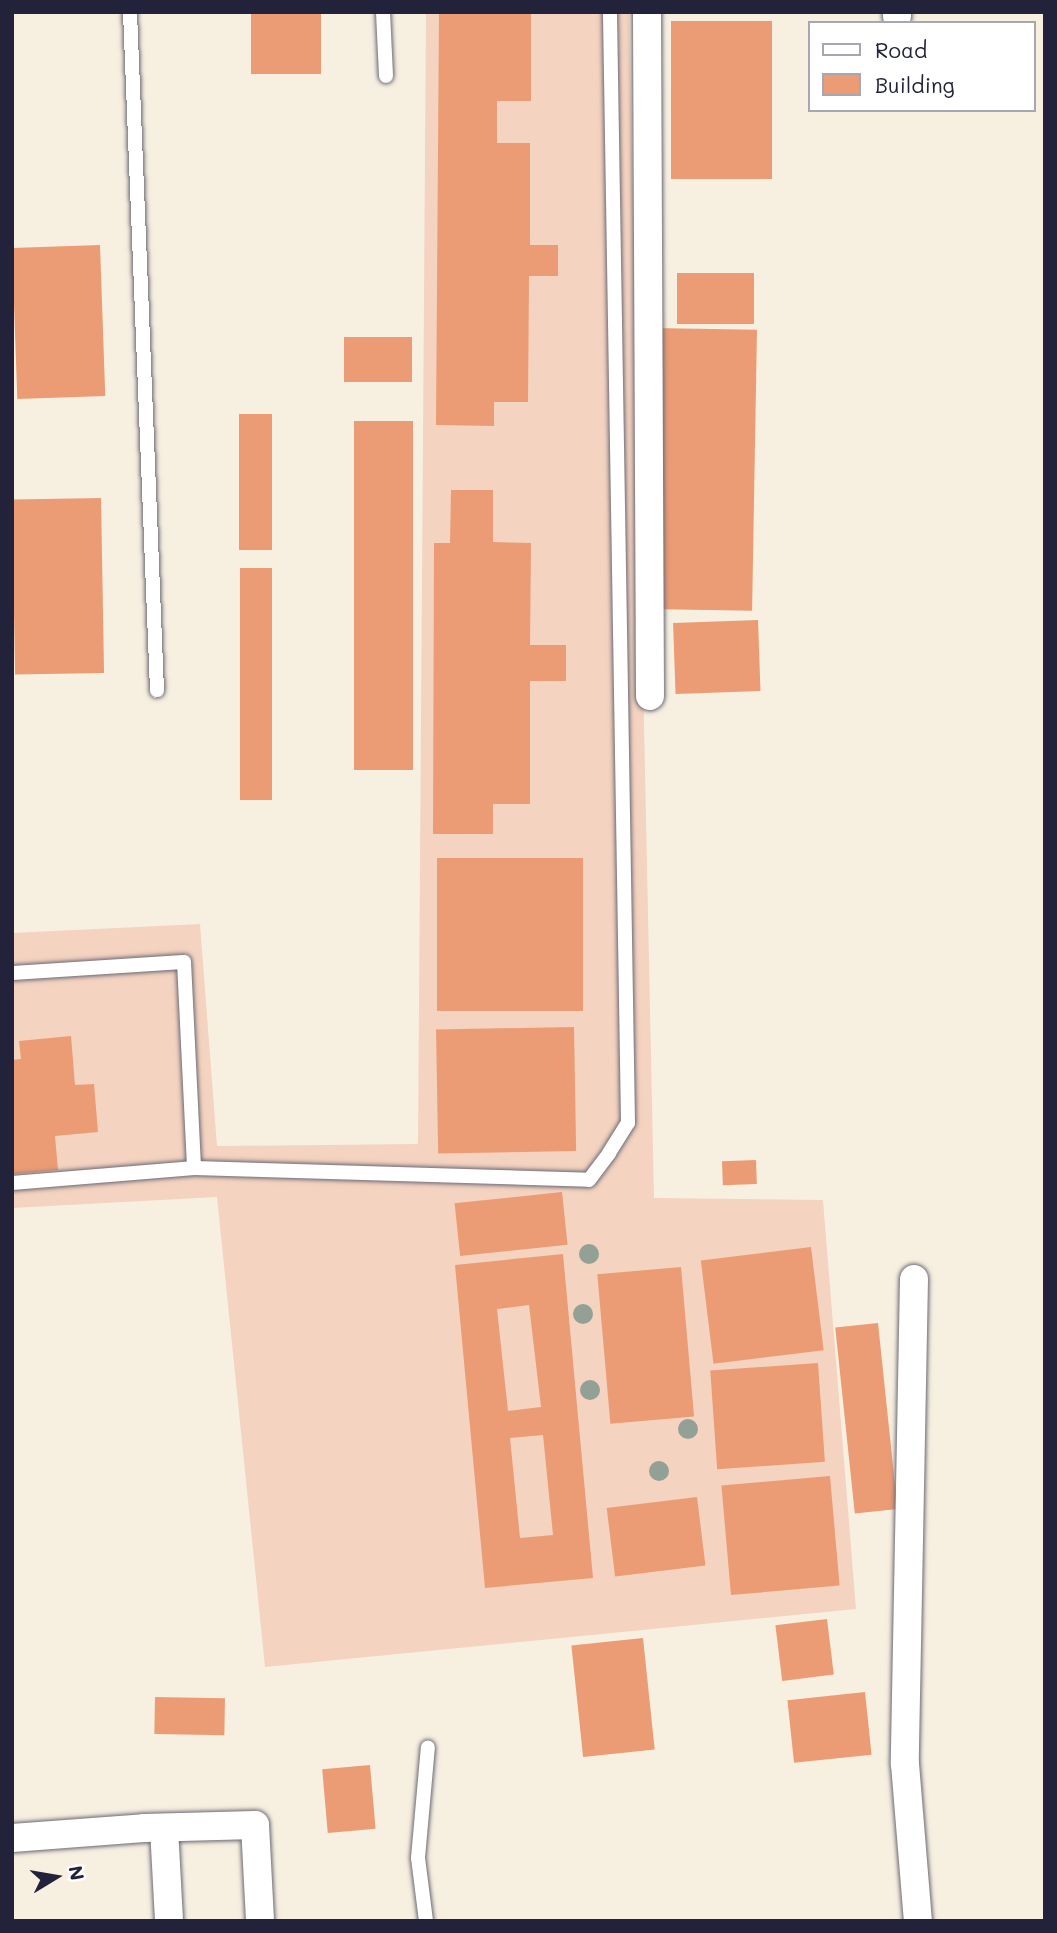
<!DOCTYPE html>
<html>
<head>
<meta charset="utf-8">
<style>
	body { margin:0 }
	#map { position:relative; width:1057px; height:1933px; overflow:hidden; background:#f7f0e1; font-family:Mali,sans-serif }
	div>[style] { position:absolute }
	.built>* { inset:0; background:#f4d3c0 }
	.building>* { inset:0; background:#eb9c75; transform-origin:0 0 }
	.roads { filter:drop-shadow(0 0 2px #6d6a75) drop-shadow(0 0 2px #6d6a75) }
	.service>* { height:14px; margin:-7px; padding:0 7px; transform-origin:7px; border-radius:7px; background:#fff }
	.minor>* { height:28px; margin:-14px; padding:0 14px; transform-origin:14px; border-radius:14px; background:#fff }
	.trees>* { width:20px; height:20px; margin:-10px; border-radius:50%; background:#93a096 }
	span { translate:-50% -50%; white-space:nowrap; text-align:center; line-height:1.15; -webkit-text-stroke:6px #fff; paint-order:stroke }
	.frame { position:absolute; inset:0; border:14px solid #22223b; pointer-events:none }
	.legend { position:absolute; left:808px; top:21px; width:228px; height:91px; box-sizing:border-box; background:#fff; border:2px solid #a7a7b1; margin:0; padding:9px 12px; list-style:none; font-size:21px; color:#22223b }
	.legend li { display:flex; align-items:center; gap:14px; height:35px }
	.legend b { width:35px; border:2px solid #a7a7b1 }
	.north { position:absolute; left:21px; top:1842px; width:70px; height:70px; -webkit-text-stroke:5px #fff; paint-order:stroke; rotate:79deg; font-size:19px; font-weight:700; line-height:28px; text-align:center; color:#22223b }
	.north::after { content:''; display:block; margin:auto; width:24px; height:32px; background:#22223b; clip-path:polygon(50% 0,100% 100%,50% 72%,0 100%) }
</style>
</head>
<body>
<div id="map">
	<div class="built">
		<i style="clip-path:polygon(426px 12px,629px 12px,654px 1198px,823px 1200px,856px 1609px,265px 1667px,217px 1197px,12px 1208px,12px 933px,200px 924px,217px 1146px,418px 1144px)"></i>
	</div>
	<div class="building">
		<i style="left:251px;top:12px;width:70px;height:62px"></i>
		<i style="clip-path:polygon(439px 12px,531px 12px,531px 101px,497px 101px,497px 143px,530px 143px,530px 245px,558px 245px,558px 276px,529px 276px,528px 402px,494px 402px,494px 426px,436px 425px)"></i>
		<i style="left:772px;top:21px;width:158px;height:101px;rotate:90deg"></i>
		<i style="left:100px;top:245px;width:151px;height:88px;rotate:88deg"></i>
		<i style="left:677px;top:273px;width:77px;height:51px"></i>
		<i style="left:652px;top:328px;width:105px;height:281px;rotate:1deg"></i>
		<i style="left:412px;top:337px;width:45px;height:68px;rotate:90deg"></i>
		<i style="left:239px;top:414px;width:33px;height:136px"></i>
		<i style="left:354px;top:421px;width:59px;height:349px"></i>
		<i style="clip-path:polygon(451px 490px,493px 490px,493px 542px,531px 543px,530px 645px,566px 645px,566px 681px,530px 681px,530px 804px,493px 804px,493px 834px,433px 834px,434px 543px,450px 543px)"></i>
		<i style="left:101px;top:498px;width:175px;height:89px;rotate:89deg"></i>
		<i style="left:240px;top:568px;width:32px;height:232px"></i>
		<i style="left:758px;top:620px;width:71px;height:85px;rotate:88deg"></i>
		<i style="left:583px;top:858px;width:153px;height:146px;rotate:90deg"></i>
		<i style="left:574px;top:1027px;width:124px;height:138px;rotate:89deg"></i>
		<i style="clip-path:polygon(71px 1036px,75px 1085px,94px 1084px,98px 1132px,55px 1136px,58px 1170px,12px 1174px,12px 1060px,21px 1059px,19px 1041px)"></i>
		<i style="left:756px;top:1160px;width:24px;height:34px;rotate:88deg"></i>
		<i style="left:562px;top:1192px;width:53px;height:108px;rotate:84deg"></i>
		<i style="left:811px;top:1247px;width:104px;height:111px;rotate:83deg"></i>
		<i style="clip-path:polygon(evenodd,563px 1254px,593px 1578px,485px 1588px,455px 1265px,563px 1254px,529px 1305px,541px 1407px,508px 1411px,497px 1309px,529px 1305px,563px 1254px,543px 1435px,553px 1535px,520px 1538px,510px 1438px,543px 1435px)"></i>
		<i style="left:681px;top:1267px;width:150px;height:84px;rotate:85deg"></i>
		<i style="left:878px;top:1323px;width:187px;height:43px;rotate:84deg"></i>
		<i style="left:818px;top:1363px;width:99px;height:108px;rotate:86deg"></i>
		<i style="left:830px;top:1476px;width:110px;height:109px;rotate:85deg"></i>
		<i style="left:697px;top:1497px;width:69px;height:91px;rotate:83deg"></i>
		<i style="left:827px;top:1619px;width:56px;height:52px;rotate:83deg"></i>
		<i style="left:643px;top:1638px;width:112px;height:72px;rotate:84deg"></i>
		<i style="left:865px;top:1692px;width:63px;height:78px;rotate:84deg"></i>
		<i style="left:155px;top:1697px;width:70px;height:37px;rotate:1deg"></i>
		<i style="left:370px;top:1765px;width:64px;height:48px;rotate:85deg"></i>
	</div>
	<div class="roads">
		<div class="service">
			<i style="left:130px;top:12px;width:679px;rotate:87.72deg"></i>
			<i style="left:383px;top:12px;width:64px;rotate:87.3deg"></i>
			<i style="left:12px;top:973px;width:172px;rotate:-3.7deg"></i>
			<i style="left:184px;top:962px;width:206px;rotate:87.2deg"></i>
			<i style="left:194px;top:1168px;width:395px;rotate:1.7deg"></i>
			<i style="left:589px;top:1180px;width:34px;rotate:-53deg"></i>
			<i style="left:609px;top:1153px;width:36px;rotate:-58deg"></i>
			<i style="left:628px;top:1123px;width:1111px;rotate:-90.93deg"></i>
			<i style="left:12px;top:1183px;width:183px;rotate:-4.7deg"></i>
			<i style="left:426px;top:1921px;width:64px;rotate:-97.2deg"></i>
			<i style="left:418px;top:1858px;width:111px;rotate:-84.9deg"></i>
		</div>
		<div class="minor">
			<i style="left:647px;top:12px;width:684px;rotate:89.75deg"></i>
			<i style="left:897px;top:12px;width:4px;rotate:90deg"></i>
			<i style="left:914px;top:1279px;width:485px;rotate:91.1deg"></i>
			<i style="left:905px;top:1764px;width:158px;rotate:85.3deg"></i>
			<i style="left:164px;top:1828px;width:93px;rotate:86.9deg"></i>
			<i style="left:12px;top:1838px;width:132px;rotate:-4.3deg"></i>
			<i style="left:144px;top:1828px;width:111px;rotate:-1.5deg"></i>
			<i style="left:255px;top:1825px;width:96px;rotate:87deg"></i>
		</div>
	</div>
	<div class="trees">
		<i style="left:589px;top:1254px"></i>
		<i style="left:583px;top:1314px"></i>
		<i style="left:590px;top:1390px"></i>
		<i style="left:688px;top:1429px"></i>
		<i style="left:659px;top:1471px"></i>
	</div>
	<div class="frame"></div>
	<ul class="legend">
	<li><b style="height:9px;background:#fff"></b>Road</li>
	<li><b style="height:19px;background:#eb9c75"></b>Building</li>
	</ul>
	<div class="north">N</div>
</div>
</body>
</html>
